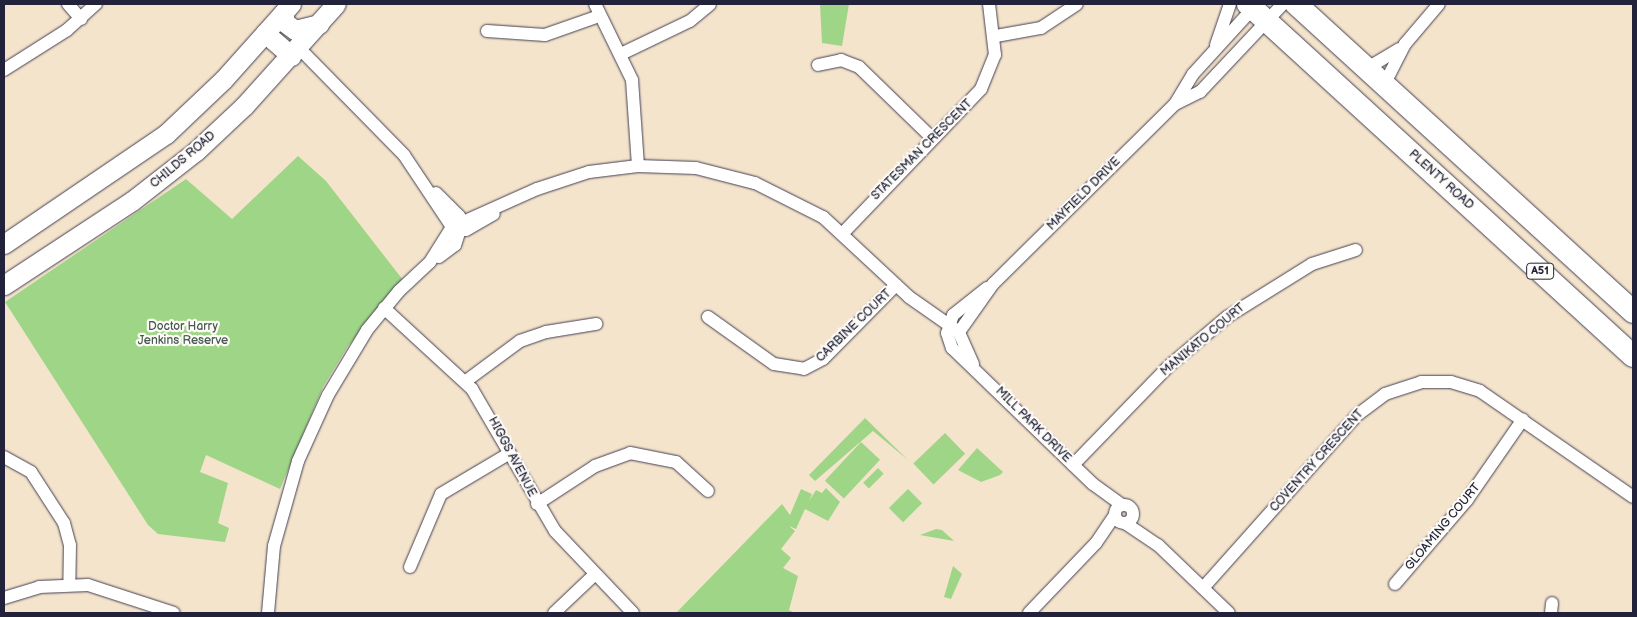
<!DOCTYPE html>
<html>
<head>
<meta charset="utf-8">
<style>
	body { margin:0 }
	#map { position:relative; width:1637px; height:617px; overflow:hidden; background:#f5e4cc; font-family:"Balsamiq Sans",sans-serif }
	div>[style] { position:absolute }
	.green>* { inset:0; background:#9ed586; transform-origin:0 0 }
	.roads { filter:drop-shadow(0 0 1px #423f51) drop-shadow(0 0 1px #423f51) }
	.street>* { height:12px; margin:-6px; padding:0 6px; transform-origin:6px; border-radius:6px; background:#fff }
	.street>.ring { margin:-6px; padding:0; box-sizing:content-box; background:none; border:12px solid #fff; border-radius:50% }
	.primary>* { height:19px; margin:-9.5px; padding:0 9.5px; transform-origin:9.5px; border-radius:9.5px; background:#fff }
	.highway>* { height:22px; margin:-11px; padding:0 11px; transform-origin:11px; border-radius:11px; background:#fff }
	span { translate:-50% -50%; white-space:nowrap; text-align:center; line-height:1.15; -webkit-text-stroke:4.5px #fdfcf7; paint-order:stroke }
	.shield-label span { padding:1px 4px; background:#fdfcf7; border:1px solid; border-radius:4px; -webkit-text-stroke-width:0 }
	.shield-label { font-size:11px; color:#22223b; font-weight:700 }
	.street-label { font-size:12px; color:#22223b }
	.park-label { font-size:12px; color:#475852 }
	.frame { position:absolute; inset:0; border:5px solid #22223b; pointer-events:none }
</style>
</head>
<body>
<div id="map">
	<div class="green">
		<i style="clip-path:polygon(820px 4px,849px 4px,842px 46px,822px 43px)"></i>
		<i style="clip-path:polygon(298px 156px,326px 181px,403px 280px,348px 346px,323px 387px,280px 489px,206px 455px,200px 472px,228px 483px,218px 523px,229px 528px,225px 542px,158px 534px,148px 525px,5px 302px,186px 179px,232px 219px)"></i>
		<i style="clip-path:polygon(865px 418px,908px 460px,873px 431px,815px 481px,809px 475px)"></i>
		<i style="left:945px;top:433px;width:29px;height:44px;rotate:46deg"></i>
		<i style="left:861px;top:442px;width:26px;height:53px;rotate:43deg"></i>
		<i style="clip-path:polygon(977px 448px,1003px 472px,1000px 475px,981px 482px,958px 470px)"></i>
		<i style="left:878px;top:468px;width:8px;height:21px;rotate:45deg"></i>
		<i style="clip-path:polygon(826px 488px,840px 502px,828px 521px,805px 509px,796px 529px,789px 526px,795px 531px,781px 549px,791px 558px,783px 568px,798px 576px,789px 610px,795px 613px,676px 613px,782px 504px,790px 515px,801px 489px,812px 494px,809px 501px,816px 490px,822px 493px)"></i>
		<i style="left:908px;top:489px;width:20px;height:27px;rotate:45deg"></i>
		<i style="clip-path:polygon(936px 529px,942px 530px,954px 541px,920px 535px)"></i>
		<i style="clip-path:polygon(953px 566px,962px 574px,951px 599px,944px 597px)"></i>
	</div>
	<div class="roads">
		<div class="street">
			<i style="left:68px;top:4px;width:20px;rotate:49deg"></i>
			<i style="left:595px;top:4px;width:85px;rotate:64deg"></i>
			<i style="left:632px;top:80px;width:86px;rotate:86deg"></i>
			<i style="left:487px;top:31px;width:58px;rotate:3.9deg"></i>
			<i style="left:545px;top:35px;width:57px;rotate:-19.4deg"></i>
			<i style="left:996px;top:36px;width:46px;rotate:-10.1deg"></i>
			<i style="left:1041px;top:28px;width:43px;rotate:-33.7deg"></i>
			<i style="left:1216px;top:45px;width:43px;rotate:-71.1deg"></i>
			<i style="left:298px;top:47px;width:151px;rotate:45.5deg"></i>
			<i style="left:404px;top:155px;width:87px;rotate:56.3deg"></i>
			<i style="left:621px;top:54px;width:76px;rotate:-25.6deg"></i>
			<i style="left:690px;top:21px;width:26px;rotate:-40deg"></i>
			<i style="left:818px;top:65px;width:24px;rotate:-12deg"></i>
			<i style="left:841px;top:60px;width:19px;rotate:21deg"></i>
			<i style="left:859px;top:67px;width:103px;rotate:44.2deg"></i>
			<i style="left:1366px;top:69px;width:39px;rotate:-31deg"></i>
			<i style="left:4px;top:70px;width:75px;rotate:-32.4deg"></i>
			<i style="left:67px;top:30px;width:39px;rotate:-42deg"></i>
			<i style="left:1384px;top:85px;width:46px;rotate:-62.9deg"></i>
			<i style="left:1405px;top:44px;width:52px;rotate:-49.6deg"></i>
			<i style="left:1175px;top:104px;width:28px;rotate:-26deg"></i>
			<i style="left:1200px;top:92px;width:121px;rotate:-46.7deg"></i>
			<i style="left:436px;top:193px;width:33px;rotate:45deg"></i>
			<i style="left:459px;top:216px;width:14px;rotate:86deg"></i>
			<i style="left:460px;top:230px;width:16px;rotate:108deg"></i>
			<i style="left:455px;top:245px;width:20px;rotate:143deg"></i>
			<i style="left:453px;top:227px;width:13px;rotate:13deg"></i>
			<i style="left:466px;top:230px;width:32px;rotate:-30deg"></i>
			<i style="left:843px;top:233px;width:199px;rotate:-46.2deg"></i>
			<i style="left:981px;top:89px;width:37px;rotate:-68deg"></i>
			<i style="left:995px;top:55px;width:51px;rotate:-96.7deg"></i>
			<i style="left:987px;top:288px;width:43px;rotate:141.5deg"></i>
			<i style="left:953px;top:315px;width:19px;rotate:108deg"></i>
			<i style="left:947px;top:333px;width:16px;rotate:72deg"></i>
			<i style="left:952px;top:348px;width:196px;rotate:44deg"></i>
			<i style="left:1093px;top:484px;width:36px;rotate:36deg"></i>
			<i style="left:384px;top:308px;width:120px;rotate:42.6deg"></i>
			<i style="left:472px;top:389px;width:164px;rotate:59.7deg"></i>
			<i style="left:555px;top:531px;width:113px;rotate:46.4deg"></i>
			<i style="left:708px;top:317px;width:81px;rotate:35.5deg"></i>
			<i style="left:774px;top:364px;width:30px;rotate:9deg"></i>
			<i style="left:804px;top:369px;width:21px;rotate:-28deg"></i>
			<i style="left:823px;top:359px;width:104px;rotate:-45.4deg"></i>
			<i style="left:973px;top:364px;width:35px;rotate:-114deg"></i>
			<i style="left:959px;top:332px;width:59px;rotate:-54.7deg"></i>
			<i style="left:993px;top:284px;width:256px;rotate:-44.7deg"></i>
			<i style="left:1175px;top:104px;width:35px;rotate:-59deg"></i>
			<i style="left:1193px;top:74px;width:95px;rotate:-47.6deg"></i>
			<i style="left:466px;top:381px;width:67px;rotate:-36.5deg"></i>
			<i style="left:520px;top:341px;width:28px;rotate:-19deg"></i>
			<i style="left:546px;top:332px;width:51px;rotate:-9.1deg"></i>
			<i style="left:4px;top:457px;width:31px;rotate:29deg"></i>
			<i style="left:31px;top:472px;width:61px;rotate:57.1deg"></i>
			<i style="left:64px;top:523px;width:23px;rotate:75deg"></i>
			<i style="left:70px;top:545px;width:39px;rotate:91deg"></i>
			<i style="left:1073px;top:465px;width:139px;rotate:-45.9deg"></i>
			<i style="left:1170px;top:365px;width:75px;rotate:-40.1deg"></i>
			<i style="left:1227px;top:317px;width:100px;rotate:-31.9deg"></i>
			<i style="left:1312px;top:264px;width:46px;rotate:-17.7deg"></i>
			<i style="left:537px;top:504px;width:69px;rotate:-33.2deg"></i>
			<i style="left:595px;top:466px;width:37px;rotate:-20deg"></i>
			<i style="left:630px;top:453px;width:47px;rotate:11.1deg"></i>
			<i style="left:676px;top:462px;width:43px;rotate:42.2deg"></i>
			<i class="ring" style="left:1115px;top:505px;width:6px;height:6px"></i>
			<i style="left:1125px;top:523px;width:40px;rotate:34deg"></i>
			<i style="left:1158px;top:545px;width:98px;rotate:43.8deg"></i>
			<i style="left:410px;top:567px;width:79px;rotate:-67deg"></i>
			<i style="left:441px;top:494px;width:80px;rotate:-30.7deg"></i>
			<i style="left:1395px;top:584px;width:111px;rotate:-49.4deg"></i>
			<i style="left:1467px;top:500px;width:98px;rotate:-55.3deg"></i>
			<i style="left:1203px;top:588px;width:230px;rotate:-48.3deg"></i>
			<i style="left:1356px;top:416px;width:36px;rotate:-37deg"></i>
			<i style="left:1385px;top:394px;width:38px;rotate:-18deg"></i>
			<i style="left:1421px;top:382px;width:30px"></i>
			<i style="left:1451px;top:382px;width:30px;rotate:17deg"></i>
			<i style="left:1480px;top:391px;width:186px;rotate:34.7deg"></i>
			<i style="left:4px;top:598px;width:37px;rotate:-17deg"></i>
			<i style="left:39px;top:587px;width:49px;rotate:-2.3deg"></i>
			<i style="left:88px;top:585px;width:90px;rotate:18deg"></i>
			<i style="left:268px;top:613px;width:67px;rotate:-84.9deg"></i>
			<i style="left:274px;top:546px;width:88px;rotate:-74.2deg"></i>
			<i style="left:298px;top:461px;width:72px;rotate:-65.6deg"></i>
			<i style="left:328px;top:395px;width:76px;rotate:-59deg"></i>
			<i style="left:367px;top:330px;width:50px;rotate:-50.6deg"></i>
			<i style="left:399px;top:291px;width:42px;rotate:-43.1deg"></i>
			<i style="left:430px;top:262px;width:41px;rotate:-57.8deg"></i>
			<i style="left:452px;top:227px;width:93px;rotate:-24.1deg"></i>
			<i style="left:537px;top:189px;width:55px;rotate:-18.1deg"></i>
			<i style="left:589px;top:172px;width:49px;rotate:-7deg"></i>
			<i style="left:638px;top:166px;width:58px;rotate:2deg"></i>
			<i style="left:696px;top:168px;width:61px;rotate:14.3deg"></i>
			<i style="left:755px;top:183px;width:76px;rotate:26.6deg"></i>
			<i style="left:823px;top:217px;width:117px;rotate:42.9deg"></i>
			<i style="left:909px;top:297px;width:61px;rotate:35deg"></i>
			<i style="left:554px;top:613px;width:54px;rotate:-43.5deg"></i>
			<i style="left:1029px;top:613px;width:97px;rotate:-46.3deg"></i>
			<i style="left:1096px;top:543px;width:34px;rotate:-56deg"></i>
			<i style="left:1551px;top:613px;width:10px;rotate:-84deg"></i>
		</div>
		<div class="primary">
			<i style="left:284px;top:12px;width:10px;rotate:90deg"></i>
			<i style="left:284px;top:22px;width:14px;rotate:36deg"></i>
			<i style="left:295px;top:30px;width:25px;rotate:-14deg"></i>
			<i style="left:265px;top:33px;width:35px;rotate:41deg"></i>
			<i style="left:4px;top:244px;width:196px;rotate:-34.2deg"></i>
			<i style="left:166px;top:134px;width:79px;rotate:-43.5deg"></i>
			<i style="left:223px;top:80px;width:102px;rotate:-48.2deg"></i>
			<i style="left:4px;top:285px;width:153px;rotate:-33.3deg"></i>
			<i style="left:132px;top:201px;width:81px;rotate:-38deg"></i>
			<i style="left:196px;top:151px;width:66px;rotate:-43.2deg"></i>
			<i style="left:244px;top:106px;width:137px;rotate:-48deg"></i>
		</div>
		<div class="highway">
			<i style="left:1248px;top:4px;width:522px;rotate:42.44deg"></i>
			<i style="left:1296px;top:4px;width:457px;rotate:42.4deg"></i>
		</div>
	</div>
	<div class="shield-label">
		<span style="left:1540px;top:271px">A51</span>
	</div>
	<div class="street-label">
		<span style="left:922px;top:150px;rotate:-45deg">STATESMAN CRESCENT</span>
		<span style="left:183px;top:160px;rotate:-40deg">CHILDS ROAD</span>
		<span style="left:1441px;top:180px;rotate:42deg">PLENTY ROAD</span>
		<span style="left:1084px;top:194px;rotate:-45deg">MAYFIELD DRIVE</span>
		<span style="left:854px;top:326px;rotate:-44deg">CARBINE COURT</span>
		<span style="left:1203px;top:340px;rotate:-40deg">MANIKATO COURT</span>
		<span style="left:1033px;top:425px;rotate:45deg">MILL PARK DRIVE</span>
		<span style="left:512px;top:457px;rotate:62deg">HIGGS AVENUE</span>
		<span style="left:1317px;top:461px;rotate:-48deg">COVENTRY CRESCENT</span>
		<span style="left:1443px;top:527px;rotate:-50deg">GLOAMING COURT</span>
	</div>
	<div class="park-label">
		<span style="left:183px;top:334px">Doctor Harry<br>Jenkins Reserve</span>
	</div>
	<div class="frame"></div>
</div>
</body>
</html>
